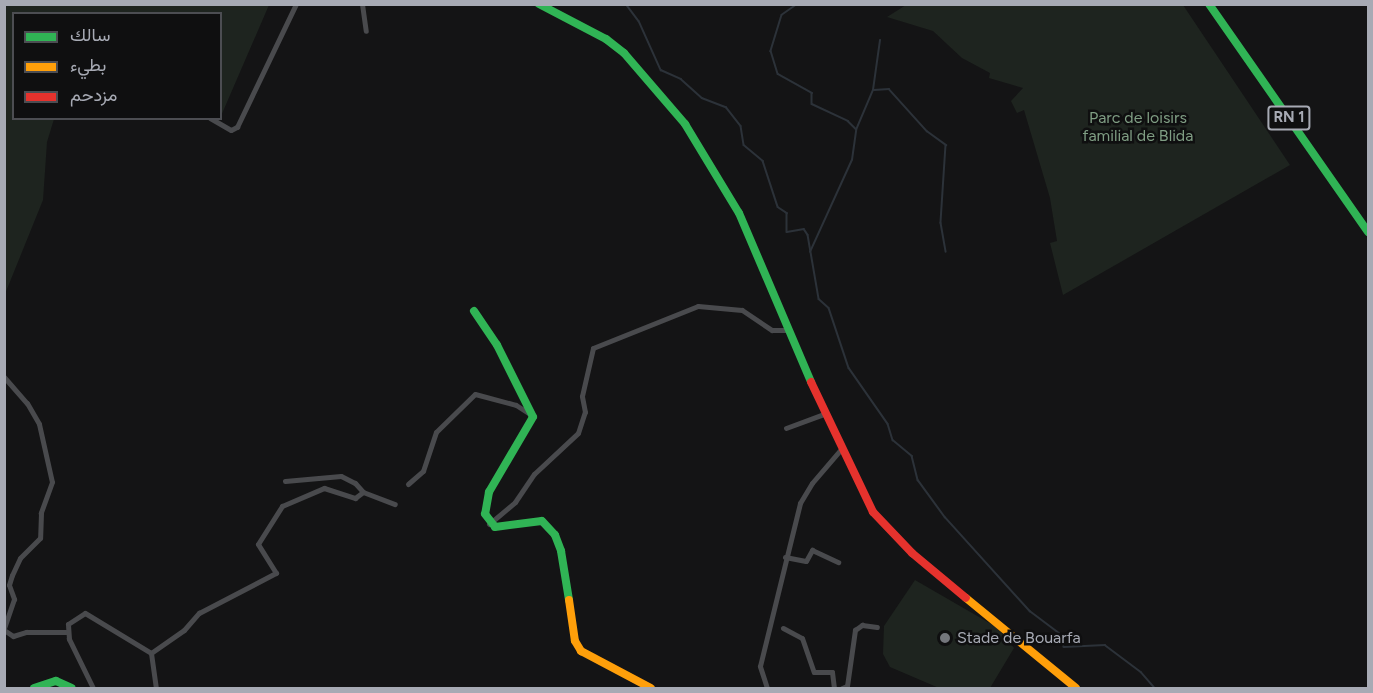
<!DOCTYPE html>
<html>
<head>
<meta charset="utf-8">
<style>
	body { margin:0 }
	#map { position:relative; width:1373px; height:693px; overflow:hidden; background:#141415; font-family:Figtree,Vazirmatn,sans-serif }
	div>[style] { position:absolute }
	.green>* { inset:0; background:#1e241f }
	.stream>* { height:1.5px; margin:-0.75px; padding:0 0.75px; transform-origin:0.75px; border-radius:0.75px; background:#2c3239 }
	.street>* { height:5px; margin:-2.5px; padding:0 2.5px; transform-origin:2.5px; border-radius:2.5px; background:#494a4d }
	.fast>* { height:8px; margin:-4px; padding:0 4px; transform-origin:4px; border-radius:4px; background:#30b455 }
	.slow>* { height:8px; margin:-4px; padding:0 4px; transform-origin:4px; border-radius:4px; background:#ff9f0a }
	.jam>* { height:8px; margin:-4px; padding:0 4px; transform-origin:4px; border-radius:4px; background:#e5322d }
	.dots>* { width:16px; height:16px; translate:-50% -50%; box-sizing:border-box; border:3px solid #0f0f10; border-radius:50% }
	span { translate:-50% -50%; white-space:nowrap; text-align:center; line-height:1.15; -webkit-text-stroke:5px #0f0f10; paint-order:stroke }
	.shield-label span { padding:2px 4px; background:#0f0f10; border:2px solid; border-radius:4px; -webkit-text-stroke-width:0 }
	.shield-label { font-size:15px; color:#a7aab4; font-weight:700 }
	.park-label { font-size:16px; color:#7f9d83 }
	.poi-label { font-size:16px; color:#a7aab4 }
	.left { translate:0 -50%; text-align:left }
	.frame { position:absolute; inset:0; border:6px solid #a7aab4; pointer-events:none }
	.legend { position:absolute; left:12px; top:12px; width:210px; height:108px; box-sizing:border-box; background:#0f0f10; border:2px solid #4c4d52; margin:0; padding:8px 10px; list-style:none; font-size:18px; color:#a7aab4 }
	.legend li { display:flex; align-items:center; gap:12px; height:30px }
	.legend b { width:30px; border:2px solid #4c4d52 }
</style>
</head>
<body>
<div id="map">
	<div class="green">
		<i style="clip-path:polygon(5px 4px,269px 5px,221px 116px,220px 14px,14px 14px,14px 118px,54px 119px,47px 142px,43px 200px,5px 294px)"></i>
		<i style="clip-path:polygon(906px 5px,1183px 5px,1290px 165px,1063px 295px,1050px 243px,1057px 241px,1050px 198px,1024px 110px,1017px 113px,1011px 101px,1023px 88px,989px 78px,990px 73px,962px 58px,933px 31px,887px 17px)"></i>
		<i style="clip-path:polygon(915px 580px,998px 628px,1014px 648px,990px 688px,939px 688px,890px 667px,883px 654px,884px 626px)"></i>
	</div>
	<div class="stream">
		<i style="left:626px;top:4px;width:21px;rotate:53deg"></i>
		<i style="left:639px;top:21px;width:54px;rotate:65.8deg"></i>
		<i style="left:661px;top:70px;width:22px;rotate:24deg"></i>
		<i style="left:681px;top:79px;width:28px;rotate:42deg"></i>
		<i style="left:702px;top:98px;width:26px;rotate:21deg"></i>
		<i style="left:726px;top:107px;width:24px;rotate:52deg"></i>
		<i style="left:741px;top:126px;width:19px;rotate:81deg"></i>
		<i style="left:744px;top:145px;width:25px;rotate:40deg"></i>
		<i style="left:763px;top:161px;width:48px;rotate:71.9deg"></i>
		<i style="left:778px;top:207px;width:11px;rotate:34deg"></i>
		<i style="left:787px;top:213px;width:19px;rotate:90deg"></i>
		<i style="left:787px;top:232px;width:17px;rotate:-10deg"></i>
		<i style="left:804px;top:229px;width:7px;rotate:56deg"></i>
		<i style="left:808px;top:235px;width:65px;rotate:80.2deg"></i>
		<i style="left:819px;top:299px;width:13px;rotate:42deg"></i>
		<i style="left:829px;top:308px;width:63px;rotate:71.6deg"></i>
		<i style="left:849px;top:368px;width:68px;rotate:55.1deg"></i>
		<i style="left:888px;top:424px;width:17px;rotate:73deg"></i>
		<i style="left:893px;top:440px;width:25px;rotate:40deg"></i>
		<i style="left:912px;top:456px;width:25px;rotate:76deg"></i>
		<i style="left:918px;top:480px;width:46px;rotate:53.9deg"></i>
		<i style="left:945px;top:517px;width:127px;rotate:47.9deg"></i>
		<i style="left:1030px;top:611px;width:39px;rotate:37deg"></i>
		<i style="left:1061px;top:634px;width:13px;rotate:77deg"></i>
		<i style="left:1064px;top:647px;width:41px;rotate:-2.8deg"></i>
		<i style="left:1105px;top:645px;width:45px;rotate:36.9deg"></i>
		<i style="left:1141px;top:672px;width:21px;rotate:49deg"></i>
		<i style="left:798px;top:4px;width:19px;rotate:145deg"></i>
		<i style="left:782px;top:15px;width:38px;rotate:107deg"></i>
		<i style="left:771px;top:51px;width:24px;rotate:73deg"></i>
		<i style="left:778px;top:74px;width:39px;rotate:29deg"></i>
		<i style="left:812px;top:93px;width:11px;rotate:90deg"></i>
		<i style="left:812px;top:104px;width:40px;rotate:25deg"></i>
		<i style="left:848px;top:121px;width:11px;rotate:45deg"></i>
		<i style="left:874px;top:90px;width:15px;rotate:-4deg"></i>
		<i style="left:889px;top:89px;width:57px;rotate:47.9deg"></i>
		<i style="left:927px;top:131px;width:24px;rotate:36deg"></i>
		<i style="left:946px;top:145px;width:78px;rotate:93.7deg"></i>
		<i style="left:941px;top:223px;width:29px;rotate:80deg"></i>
		<i style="left:810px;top:252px;width:101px;rotate:-65.5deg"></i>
		<i style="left:852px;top:160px;width:30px;rotate:-82deg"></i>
		<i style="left:856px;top:130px;width:43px;rotate:-67deg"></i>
		<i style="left:873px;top:90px;width:50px;rotate:-82deg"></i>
	</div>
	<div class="street">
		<i style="left:362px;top:4px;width:27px;rotate:82deg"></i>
		<i style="left:210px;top:118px;width:24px;rotate:30deg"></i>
		<i style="left:231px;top:130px;width:7px;rotate:-27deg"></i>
		<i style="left:237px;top:127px;width:136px;rotate:-64.4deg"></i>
		<i style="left:4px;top:377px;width:35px;rotate:49deg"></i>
		<i style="left:27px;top:403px;width:24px;rotate:60deg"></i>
		<i style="left:39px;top:424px;width:59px;rotate:77.4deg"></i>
		<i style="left:52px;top:482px;width:33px;rotate:110deg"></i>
		<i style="left:41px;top:513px;width:25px;rotate:92deg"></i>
		<i style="left:40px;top:538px;width:28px;rotate:135deg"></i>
		<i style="left:20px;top:558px;width:19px;rotate:115deg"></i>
		<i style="left:12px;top:575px;width:10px;rotate:107deg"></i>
		<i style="left:9px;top:585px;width:15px;rotate:70deg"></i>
		<i style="left:14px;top:599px;width:31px;rotate:109deg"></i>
		<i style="left:786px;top:428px;width:40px;rotate:-20.2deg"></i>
		<i style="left:285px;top:481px;width:56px;rotate:-5.1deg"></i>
		<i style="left:341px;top:476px;width:16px;rotate:27deg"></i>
		<i style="left:355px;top:483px;width:12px;rotate:48deg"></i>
		<i style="left:363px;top:492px;width:34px;rotate:21deg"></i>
		<i style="left:408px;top:484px;width:20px;rotate:-41deg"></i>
		<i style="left:423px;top:471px;width:41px;rotate:-71.6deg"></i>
		<i style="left:436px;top:432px;width:54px;rotate:-44.3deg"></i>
		<i style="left:475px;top:394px;width:42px;rotate:15deg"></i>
		<i style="left:516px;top:405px;width:17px;rotate:33deg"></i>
		<i style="left:489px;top:524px;width:34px;rotate:-40deg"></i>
		<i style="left:515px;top:502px;width:34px;rotate:-56deg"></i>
		<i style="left:534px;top:474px;width:60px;rotate:-43deg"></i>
		<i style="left:578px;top:433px;width:22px;rotate:-72deg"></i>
		<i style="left:585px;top:412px;width:16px;rotate:-101deg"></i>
		<i style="left:582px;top:396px;width:49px;rotate:-77.1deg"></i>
		<i style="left:593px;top:348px;width:113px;rotate:-21.8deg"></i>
		<i style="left:698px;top:306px;width:44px;rotate:5.2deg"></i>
		<i style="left:742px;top:310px;width:36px;rotate:34deg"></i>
		<i style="left:772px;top:330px;width:17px"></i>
		<i style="left:785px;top:557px;width:21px;rotate:11deg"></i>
		<i style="left:806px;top:561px;width:13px;rotate:-61deg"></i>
		<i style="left:812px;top:550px;width:29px;rotate:25deg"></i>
		<i style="left:783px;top:628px;width:21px;rotate:28deg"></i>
		<i style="left:802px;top:638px;width:36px;rotate:71deg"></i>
		<i style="left:814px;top:672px;width:18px"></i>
		<i style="left:832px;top:672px;width:16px;rotate:83deg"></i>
		<i style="left:4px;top:630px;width:11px;rotate:34deg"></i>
		<i style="left:13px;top:636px;width:14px;rotate:-17deg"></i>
		<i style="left:26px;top:632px;width:42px"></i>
		<i style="left:151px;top:653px;width:40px;rotate:-34.9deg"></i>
		<i style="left:184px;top:630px;width:23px;rotate:-49deg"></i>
		<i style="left:199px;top:613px;width:87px;rotate:-27.5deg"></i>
		<i style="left:276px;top:573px;width:34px;rotate:-122deg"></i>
		<i style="left:258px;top:544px;width:45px;rotate:-57.7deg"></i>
		<i style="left:282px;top:506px;width:46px;rotate:-23.2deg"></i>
		<i style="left:324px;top:488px;width:33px;rotate:18deg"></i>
		<i style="left:355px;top:498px;width:10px;rotate:-37deg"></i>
		<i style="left:93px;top:688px;width:55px;rotate:-116.1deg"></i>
		<i style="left:69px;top:639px;width:15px;rotate:-94deg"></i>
		<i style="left:68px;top:624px;width:20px;rotate:-33deg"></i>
		<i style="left:85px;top:613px;width:77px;rotate:31.2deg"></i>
		<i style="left:151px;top:653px;width:35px;rotate:82deg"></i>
		<i style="left:767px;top:688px;width:23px;rotate:-108deg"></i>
		<i style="left:760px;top:666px;width:168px;rotate:-76.2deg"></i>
		<i style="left:800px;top:503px;width:23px;rotate:-59deg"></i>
		<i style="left:812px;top:483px;width:45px;rotate:-49.5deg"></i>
		<i style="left:842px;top:688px;width:5px;rotate:-22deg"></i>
		<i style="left:847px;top:686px;width:57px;rotate:-81.9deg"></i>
		<i style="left:855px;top:630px;width:9px;rotate:-36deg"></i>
		<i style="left:862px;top:625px;width:15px;rotate:8deg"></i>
	</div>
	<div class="fast">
		<i style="left:539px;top:4px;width:76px;rotate:27.6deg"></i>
		<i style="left:606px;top:39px;width:23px;rotate:38deg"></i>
		<i style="left:624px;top:53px;width:94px;rotate:49.3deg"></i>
		<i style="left:685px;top:124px;width:104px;rotate:58.8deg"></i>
		<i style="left:739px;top:213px;width:184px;rotate:66.9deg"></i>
		<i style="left:1209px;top:4px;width:278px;rotate:55.1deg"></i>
		<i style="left:474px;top:311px;width:41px;rotate:55.9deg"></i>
		<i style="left:497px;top:345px;width:80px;rotate:63.4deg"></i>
		<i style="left:533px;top:417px;width:87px;rotate:120.4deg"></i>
		<i style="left:489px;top:492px;width:22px;rotate:100deg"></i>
		<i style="left:485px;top:514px;width:16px;rotate:52deg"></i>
		<i style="left:495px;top:527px;width:47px;rotate:-7.3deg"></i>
		<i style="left:542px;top:521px;width:19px;rotate:47deg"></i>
		<i style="left:555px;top:535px;width:17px;rotate:69deg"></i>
		<i style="left:561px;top:551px;width:50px;rotate:80.7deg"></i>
		<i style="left:34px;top:688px;width:23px;rotate:-18deg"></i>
		<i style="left:56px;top:681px;width:17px;rotate:24deg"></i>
	</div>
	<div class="slow">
		<i style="left:966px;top:598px;width:142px;rotate:39.3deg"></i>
		<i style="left:569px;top:600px;width:41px;rotate:81.7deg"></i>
		<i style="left:575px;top:641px;width:12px;rotate:59deg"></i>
		<i style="left:581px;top:651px;width:79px;rotate:27.9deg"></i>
	</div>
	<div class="jam">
		<i style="left:811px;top:382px;width:144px;rotate:64.5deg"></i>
		<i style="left:873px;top:512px;width:57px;rotate:46.4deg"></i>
		<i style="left:912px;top:553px;width:70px;rotate:39.8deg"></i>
	</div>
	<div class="dots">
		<i style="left:945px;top:638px;background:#74767c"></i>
	</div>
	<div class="shield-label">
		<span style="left:1289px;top:118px">RN 1</span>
	</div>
	<div class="park-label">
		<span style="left:1138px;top:127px">Parc de loisirs<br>familial de Blida</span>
	</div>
	<div class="poi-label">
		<span class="left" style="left:957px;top:638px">Stade de Bouarfa</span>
	</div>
	<div class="frame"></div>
	<ul class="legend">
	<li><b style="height:8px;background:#30b455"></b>سالك</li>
	<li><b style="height:8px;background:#ff9f0a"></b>بطيء</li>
	<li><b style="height:8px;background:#e5322d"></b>مزدحم</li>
	</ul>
</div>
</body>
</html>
